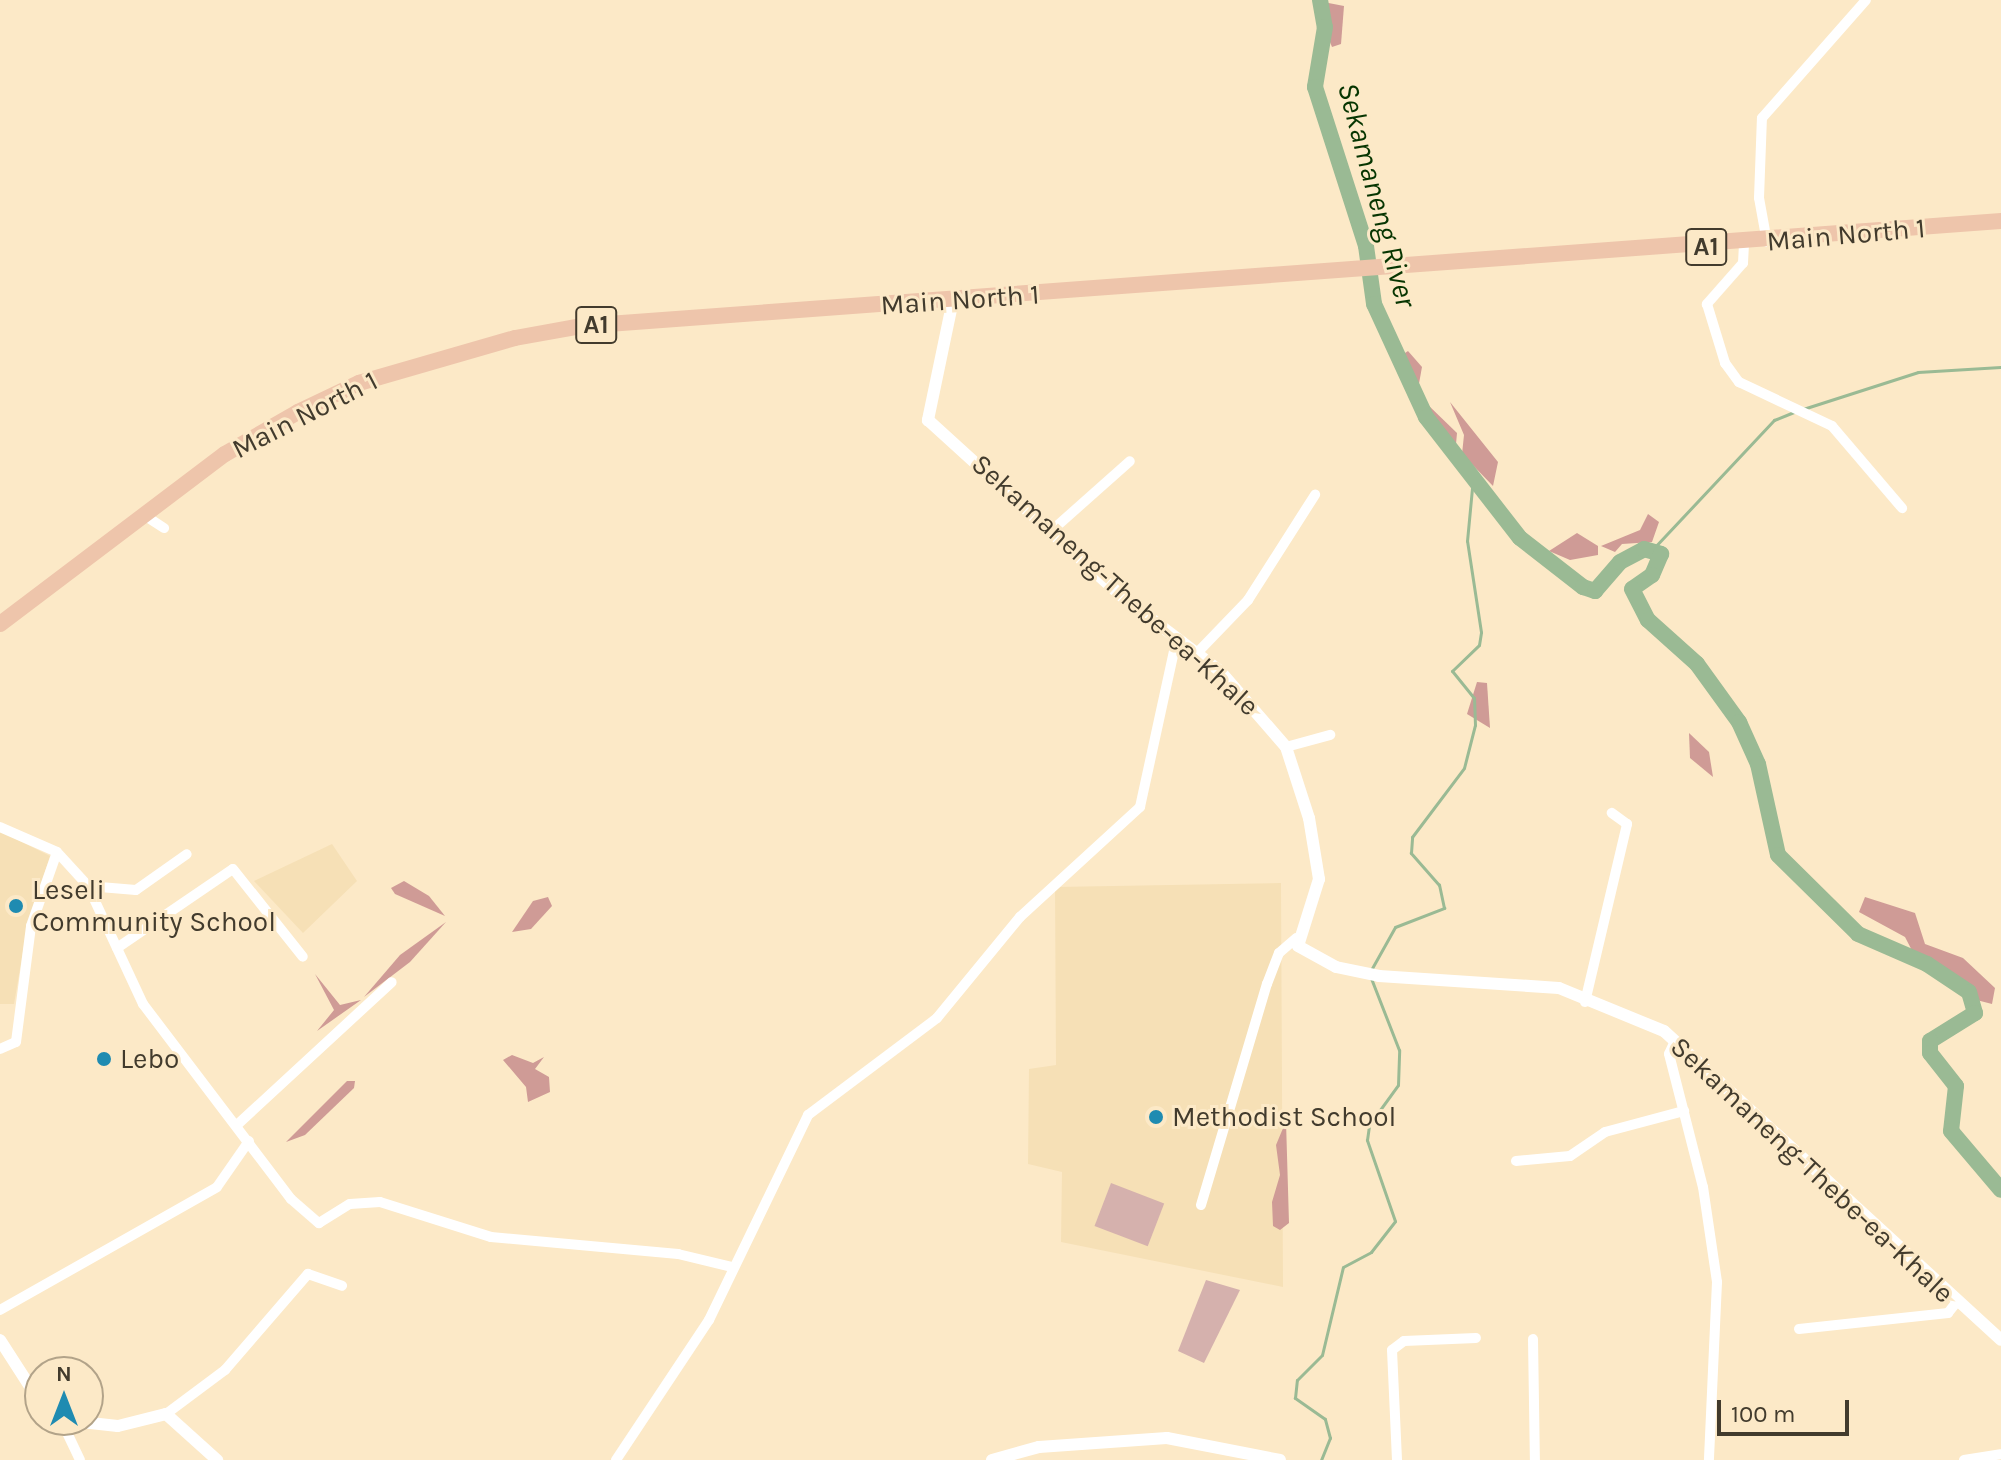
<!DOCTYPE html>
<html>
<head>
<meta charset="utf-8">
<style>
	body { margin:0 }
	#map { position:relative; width:2001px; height:1460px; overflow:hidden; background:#fce9c7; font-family:Karla,sans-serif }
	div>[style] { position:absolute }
	.built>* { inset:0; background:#f6e0b6 }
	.green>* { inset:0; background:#d5b1ad; transform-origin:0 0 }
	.forest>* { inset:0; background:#cf9b96 }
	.stream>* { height:3px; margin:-1.5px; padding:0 1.5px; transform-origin:1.5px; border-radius:1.5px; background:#9aba94 }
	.river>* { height:16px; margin:-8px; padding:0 8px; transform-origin:8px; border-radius:8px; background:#9aba94 }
	.minor>* { height:10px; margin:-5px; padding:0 5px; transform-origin:5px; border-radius:5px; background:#fff }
	.tertiary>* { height:12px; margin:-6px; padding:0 6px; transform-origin:6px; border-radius:6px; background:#fff }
	.primary>* { height:16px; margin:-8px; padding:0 8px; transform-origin:8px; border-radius:8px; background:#eec5ab }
	.dots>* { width:22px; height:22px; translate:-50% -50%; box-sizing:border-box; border:4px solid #fce9c7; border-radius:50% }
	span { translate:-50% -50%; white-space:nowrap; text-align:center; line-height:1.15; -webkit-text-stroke:6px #fce9c7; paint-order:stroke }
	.shield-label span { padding:2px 6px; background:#fce9c7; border:2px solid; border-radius:6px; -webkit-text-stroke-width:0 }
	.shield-label { font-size:26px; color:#423b2d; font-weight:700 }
	.street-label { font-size:28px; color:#423b2d }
	.poi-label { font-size:28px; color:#423b2d }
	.left { translate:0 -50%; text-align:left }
	.water-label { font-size:30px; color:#063501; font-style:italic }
	.north { position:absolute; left:24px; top:1356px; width:80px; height:80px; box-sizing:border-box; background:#fce9c7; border:2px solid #b2a389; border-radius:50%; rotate:0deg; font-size:22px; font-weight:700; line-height:32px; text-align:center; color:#423b2d }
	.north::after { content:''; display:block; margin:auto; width:28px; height:36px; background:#1f8bb1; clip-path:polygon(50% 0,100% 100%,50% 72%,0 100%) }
	.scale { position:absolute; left:1717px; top:1400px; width:132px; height:36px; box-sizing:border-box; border:4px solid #423b2d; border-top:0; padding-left:10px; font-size:24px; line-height:28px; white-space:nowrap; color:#423b2d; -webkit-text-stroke:6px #fce9c7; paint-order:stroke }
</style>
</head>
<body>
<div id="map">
	<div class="built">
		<i style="clip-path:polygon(0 831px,50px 856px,27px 928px,14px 1004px,0 1004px)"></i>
		<i style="clip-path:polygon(332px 844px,357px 881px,303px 933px,254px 881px)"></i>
		<i style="clip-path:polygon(1281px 883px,1283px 1287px,1061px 1242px,1062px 1172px,1028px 1164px,1029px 1069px,1056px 1065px,1055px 887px)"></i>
	</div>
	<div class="green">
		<i style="left:1111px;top:1183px;width:57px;height:46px;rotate:21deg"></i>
		<i style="clip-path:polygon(1206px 1280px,1240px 1290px,1204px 1363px,1178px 1351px)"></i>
	</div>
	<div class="forest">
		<i style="clip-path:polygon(1313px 0,1344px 6px,1341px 44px,1332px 47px)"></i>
		<i style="clip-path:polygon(1408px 351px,1422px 367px,1418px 389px,1402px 355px)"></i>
		<i style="clip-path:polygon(1450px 402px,1498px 462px,1493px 486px,1462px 454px,1464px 435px)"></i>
		<i style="clip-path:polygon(1426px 403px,1457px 433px,1456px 444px,1428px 427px,1421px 414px)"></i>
		<i style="clip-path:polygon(1648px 514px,1659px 522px,1652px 542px,1622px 544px,1615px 552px,1601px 546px,1640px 530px)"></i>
		<i style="clip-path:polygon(1577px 533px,1598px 546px,1598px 555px,1570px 560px,1549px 551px)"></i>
		<i style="clip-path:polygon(1477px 682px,1487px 683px,1490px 728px,1467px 714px)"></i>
		<i style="clip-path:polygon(1689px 733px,1709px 752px,1713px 777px,1690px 758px)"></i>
		<i style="clip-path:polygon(404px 881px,429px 896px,445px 916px,395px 894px,391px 888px)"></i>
		<i style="clip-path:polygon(548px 897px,552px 906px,531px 929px,512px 932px,533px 901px)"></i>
		<i style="clip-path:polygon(1865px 897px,1915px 913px,1925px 944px,1963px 958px,1995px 988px,1992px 1004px,1965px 997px,1921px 968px,1905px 937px,1859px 912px)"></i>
		<i style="clip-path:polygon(446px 922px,410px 962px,364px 997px,400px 955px)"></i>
		<i style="clip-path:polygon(315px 974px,340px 1005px,361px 1000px,317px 1031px,334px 1010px)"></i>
		<i style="clip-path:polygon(512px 1055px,533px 1063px,544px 1057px,535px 1069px,549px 1077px,550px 1092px,528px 1102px,526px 1087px,503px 1060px)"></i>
		<i style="clip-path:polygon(347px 1081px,355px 1081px,354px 1088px,305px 1135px,286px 1142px)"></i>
		<i style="clip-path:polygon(1286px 1121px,1289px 1223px,1280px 1230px,1273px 1226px,1272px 1202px,1280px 1175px,1276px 1145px)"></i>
	</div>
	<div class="stream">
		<i style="left:1803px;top:409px;width:121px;rotate:-17.8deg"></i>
		<i style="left:1918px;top:372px;width:83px;rotate:-3.4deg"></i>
		<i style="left:1651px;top:551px;width:180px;rotate:-46.8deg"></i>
		<i style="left:1774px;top:420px;width:24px;rotate:-22deg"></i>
		<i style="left:1371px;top:970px;width:49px;rotate:-60.8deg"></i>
		<i style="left:1395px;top:927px;width:53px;rotate:-21.2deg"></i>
		<i style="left:1444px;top:908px;width:24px;rotate:-102deg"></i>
		<i style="left:1439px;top:885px;width:43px;rotate:-131.2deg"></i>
		<i style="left:1411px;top:853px;width:16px;rotate:-86deg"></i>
		<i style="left:1412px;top:837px;width:86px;rotate:-53deg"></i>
		<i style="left:1464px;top:768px;width:44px;rotate:-75.7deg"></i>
		<i style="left:1475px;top:725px;width:27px;rotate:-92deg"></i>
		<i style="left:1474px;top:698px;width:35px;rotate:-129deg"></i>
		<i style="left:1452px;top:671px;width:37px;rotate:-44deg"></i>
		<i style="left:1479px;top:645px;width:13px;rotate:-81deg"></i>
		<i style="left:1481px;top:632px;width:92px;rotate:-98.7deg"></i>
		<i style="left:1467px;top:541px;width:63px;rotate:-84.6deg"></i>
		<i style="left:1321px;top:1460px;width:24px;rotate:-68deg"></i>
		<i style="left:1330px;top:1438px;width:20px;rotate:-105deg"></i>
		<i style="left:1325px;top:1419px;width:37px;rotate:-145deg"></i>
		<i style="left:1295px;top:1398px;width:18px;rotate:-84deg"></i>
		<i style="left:1297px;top:1380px;width:35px;rotate:-45deg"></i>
		<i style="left:1322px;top:1355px;width:90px;rotate:-76.6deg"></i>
		<i style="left:1343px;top:1267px;width:32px;rotate:-28deg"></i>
		<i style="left:1371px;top:1252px;width:39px;rotate:-52deg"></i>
		<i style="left:1395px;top:1221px;width:86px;rotate:-109.1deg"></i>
		<i style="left:1367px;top:1140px;width:15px;rotate:-82deg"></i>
		<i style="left:1369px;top:1125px;width:49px;rotate:-54.1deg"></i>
		<i style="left:1398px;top:1085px;width:35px;rotate:-88deg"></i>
		<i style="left:1399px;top:1050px;width:77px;rotate:-111.3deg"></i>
	</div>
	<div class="river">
		<i style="left:1320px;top:0;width:27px;rotate:80deg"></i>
		<i style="left:1325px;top:27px;width:61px;rotate:99.5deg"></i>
		<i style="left:1315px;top:87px;width:167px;rotate:72.2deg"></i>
		<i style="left:1366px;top:246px;width:59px;rotate:82.1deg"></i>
		<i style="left:1374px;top:304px;width:124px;rotate:65.3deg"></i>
		<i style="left:1426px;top:417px;width:153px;rotate:52.2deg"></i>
		<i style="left:1520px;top:538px;width:80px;rotate:37.9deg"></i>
		<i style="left:1583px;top:587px;width:13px;rotate:18deg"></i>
		<i style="left:1595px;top:591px;width:38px;rotate:-49deg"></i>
		<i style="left:1620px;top:562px;width:27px;rotate:-28deg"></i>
		<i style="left:1644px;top:549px;width:18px;rotate:16deg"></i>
		<i style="left:1661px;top:554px;width:23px;rotate:113deg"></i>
		<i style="left:1652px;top:575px;width:24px;rotate:145deg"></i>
		<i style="left:1632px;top:589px;width:35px;rotate:63deg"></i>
		<i style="left:1648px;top:620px;width:66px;rotate:41.9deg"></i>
		<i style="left:1697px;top:664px;width:72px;rotate:54.1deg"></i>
		<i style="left:1739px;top:722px;width:46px;rotate:65.7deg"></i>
		<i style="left:1758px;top:764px;width:93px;rotate:77.6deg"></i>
		<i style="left:1778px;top:855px;width:112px;rotate:44.6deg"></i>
		<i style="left:1858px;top:934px;width:75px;rotate:23.5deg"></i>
		<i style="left:1927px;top:964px;width:50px;rotate:33.7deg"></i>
		<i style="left:1969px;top:992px;width:22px;rotate:74deg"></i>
		<i style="left:1975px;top:1013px;width:53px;rotate:148.1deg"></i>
		<i style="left:1930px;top:1041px;width:12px;rotate:90deg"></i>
		<i style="left:1930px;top:1053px;width:42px;rotate:51.8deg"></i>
		<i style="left:1956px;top:1086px;width:45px;rotate:96.3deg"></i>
		<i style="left:1951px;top:1131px;width:77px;rotate:49.7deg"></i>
	</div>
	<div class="minor">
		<i style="left:1767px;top:242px;width:45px;rotate:-100.3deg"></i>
		<i style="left:1759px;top:198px;width:80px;rotate:-87.9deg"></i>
		<i style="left:1762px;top:118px;width:157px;rotate:-48.6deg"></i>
		<i style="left:1744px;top:244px;width:19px;rotate:93deg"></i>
		<i style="left:1743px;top:263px;width:55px;rotate:131.3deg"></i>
		<i style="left:1707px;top:304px;width:62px;rotate:73deg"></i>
		<i style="left:1725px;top:363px;width:24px;rotate:54deg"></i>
		<i style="left:1739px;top:382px;width:103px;rotate:25.3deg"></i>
		<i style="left:1832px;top:426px;width:108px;rotate:49.5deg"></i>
		<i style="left:144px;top:515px;width:24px;rotate:33deg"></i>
		<i style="left:1049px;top:533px;width:108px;rotate:-41.6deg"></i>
		<i style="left:1197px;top:653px;width:74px;rotate:-46.1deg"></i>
		<i style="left:1248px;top:600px;width:125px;rotate:-57.5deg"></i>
		<i style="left:1286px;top:747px;width:46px;rotate:-15.3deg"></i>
		<i style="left:0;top:827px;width:62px;rotate:23.7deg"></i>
		<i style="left:57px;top:852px;width:46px;rotate:47.6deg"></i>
		<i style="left:88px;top:886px;width:130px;rotate:65deg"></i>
		<i style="left:143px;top:1004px;width:245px;rotate:52.8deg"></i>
		<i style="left:291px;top:1199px;width:37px;rotate:41deg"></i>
		<i style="left:319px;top:1223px;width:36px;rotate:-32deg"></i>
		<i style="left:350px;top:1204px;width:30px;rotate:-4deg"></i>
		<i style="left:380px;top:1202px;width:116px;rotate:17.5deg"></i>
		<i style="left:491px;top:1237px;width:188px;rotate:5.2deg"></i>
		<i style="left:678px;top:1254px;width:56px;rotate:13.5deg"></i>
		<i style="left:88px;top:886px;width:48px;rotate:4.8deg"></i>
		<i style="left:136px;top:890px;width:62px;rotate:-35.2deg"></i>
		<i style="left:117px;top:948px;width:140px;rotate:-34.3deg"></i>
		<i style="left:233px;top:869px;width:112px;rotate:51.5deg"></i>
		<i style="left:1585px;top:1002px;width:183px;rotate:-76.7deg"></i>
		<i style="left:1627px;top:824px;width:19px;rotate:-144deg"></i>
		<i style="left:1675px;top:1041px;width:14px;rotate:115deg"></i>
		<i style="left:1669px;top:1054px;width:137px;rotate:75.7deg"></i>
		<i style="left:1703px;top:1187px;width:96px;rotate:81.6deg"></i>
		<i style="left:1717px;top:1282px;width:178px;rotate:92.6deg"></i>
		<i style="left:0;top:1049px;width:17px;rotate:-24deg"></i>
		<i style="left:16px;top:1042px;width:117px;rotate:-82.6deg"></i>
		<i style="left:31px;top:926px;width:78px;rotate:-70.6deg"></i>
		<i style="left:238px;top:1124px;width:209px;rotate:-42.7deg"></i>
		<i style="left:1516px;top:1161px;width:54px;rotate:-5.3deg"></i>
		<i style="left:1570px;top:1156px;width:42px;rotate:-34.4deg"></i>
		<i style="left:1605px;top:1132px;width:82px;rotate:-14.9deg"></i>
		<i style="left:1201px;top:1205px;width:231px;rotate:-73.4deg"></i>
		<i style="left:1267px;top:984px;width:33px;rotate:-69deg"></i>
		<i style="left:1279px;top:953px;width:23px;rotate:-41deg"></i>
		<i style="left:0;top:1310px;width:249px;rotate:-29.5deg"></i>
		<i style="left:217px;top:1187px;width:56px;rotate:-55.2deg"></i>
		<i style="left:1799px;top:1329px;width:150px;rotate:-6.1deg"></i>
		<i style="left:1948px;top:1313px;width:11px;rotate:-52deg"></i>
		<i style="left:1533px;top:1339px;width:121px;rotate:89.1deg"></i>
		<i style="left:166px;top:1414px;width:74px;rotate:-36.7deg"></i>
		<i style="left:225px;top:1370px;width:127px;rotate:-49.2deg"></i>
		<i style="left:308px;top:1274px;width:36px;rotate:19deg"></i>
		<i style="left:61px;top:1420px;width:44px;rotate:64.6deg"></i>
		<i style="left:616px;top:1460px;width:168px;rotate:-56.4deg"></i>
		<i style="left:709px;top:1320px;width:228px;rotate:-64.2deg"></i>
		<i style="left:808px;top:1115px;width:161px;rotate:-36.9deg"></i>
		<i style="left:937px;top:1018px;width:131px;rotate:-50.6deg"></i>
		<i style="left:1020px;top:917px;width:163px;rotate:-42.5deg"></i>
		<i style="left:1140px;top:807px;width:160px;rotate:-77.7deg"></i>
		<i style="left:1174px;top:651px;width:13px;rotate:-45deg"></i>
		<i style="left:1397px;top:1460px;width:110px;rotate:-92.6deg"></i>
		<i style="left:1392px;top:1350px;width:15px;rotate:-37deg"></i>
		<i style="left:1404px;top:1341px;width:72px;rotate:-2.4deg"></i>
		<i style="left:1964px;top:1460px;width:37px;rotate:-9deg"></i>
	</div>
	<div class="tertiary">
		<i style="left:953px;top:300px;width:123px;rotate:101.8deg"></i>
		<i style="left:928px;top:420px;width:260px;rotate:42.3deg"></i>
		<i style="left:1120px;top:595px;width:126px;rotate:37.2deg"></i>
		<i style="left:1220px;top:671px;width:101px;rotate:49deg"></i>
		<i style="left:1286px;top:747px;width:75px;rotate:72.1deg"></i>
		<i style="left:1309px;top:818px;width:62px;rotate:80.7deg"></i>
		<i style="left:1319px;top:879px;width:70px;rotate:107.4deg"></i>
		<i style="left:1298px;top:946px;width:43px;rotate:28.9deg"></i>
		<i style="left:1336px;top:967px;width:44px;rotate:11.8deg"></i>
		<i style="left:1379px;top:976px;width:180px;rotate:3.8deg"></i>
		<i style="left:1559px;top:988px;width:113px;rotate:22.3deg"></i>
		<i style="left:1664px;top:1031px;width:457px;rotate:42.5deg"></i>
		<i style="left:0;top:1340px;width:74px;rotate:57.2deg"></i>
		<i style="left:63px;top:1420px;width:55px;rotate:6.2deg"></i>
		<i style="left:118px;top:1426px;width:49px;rotate:-14deg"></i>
		<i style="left:166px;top:1414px;width:69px;rotate:42deg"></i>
		<i style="left:992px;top:1460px;width:49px;rotate:-15.5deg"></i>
		<i style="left:1039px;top:1447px;width:128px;rotate:-4deg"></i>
		<i style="left:1167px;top:1438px;width:115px;rotate:11deg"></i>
	</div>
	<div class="primary">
		<i style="left:0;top:624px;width:282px;rotate:-37.1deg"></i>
		<i style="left:225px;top:454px;width:84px;rotate:-29.9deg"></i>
		<i style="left:298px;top:412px;width:68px;rotate:-25.4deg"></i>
		<i style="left:359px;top:383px;width:162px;rotate:-16.1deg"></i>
		<i style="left:515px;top:338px;width:67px;rotate:-10.3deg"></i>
		<i style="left:581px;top:326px;width:1424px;rotate:-4.23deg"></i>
	</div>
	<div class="dots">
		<i style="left:16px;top:906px;background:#1f8bb1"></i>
		<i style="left:104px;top:1059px;background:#1f8bb1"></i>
		<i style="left:1156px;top:1117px;background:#1f8bb1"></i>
	</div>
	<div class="shield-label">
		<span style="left:1706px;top:247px">A1</span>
		<span style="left:596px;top:325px">A1</span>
	</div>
	<div class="street-label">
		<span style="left:1846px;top:235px;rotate:-5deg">Main North 1</span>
		<span style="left:960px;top:300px;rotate:-4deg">Main North 1</span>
		<span style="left:305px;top:415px;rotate:-27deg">Main North 1</span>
		<span style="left:1115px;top:585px;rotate:42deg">Sekamaneng-Thebe-ea-Khale</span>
		<span style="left:1812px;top:1170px;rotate:43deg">Sekamaneng-Thebe-ea-Khale</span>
	</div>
	<div class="poi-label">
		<span class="left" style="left:32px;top:906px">Leseli<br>Community School</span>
		<span class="left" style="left:120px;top:1059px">Lebo</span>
		<span class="left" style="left:1172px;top:1117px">Methodist School</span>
	</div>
	<div class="water-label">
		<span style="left:1377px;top:195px;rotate:75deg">Sekamaneng River</span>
	</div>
	<div class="north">N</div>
	<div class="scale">100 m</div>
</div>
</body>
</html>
